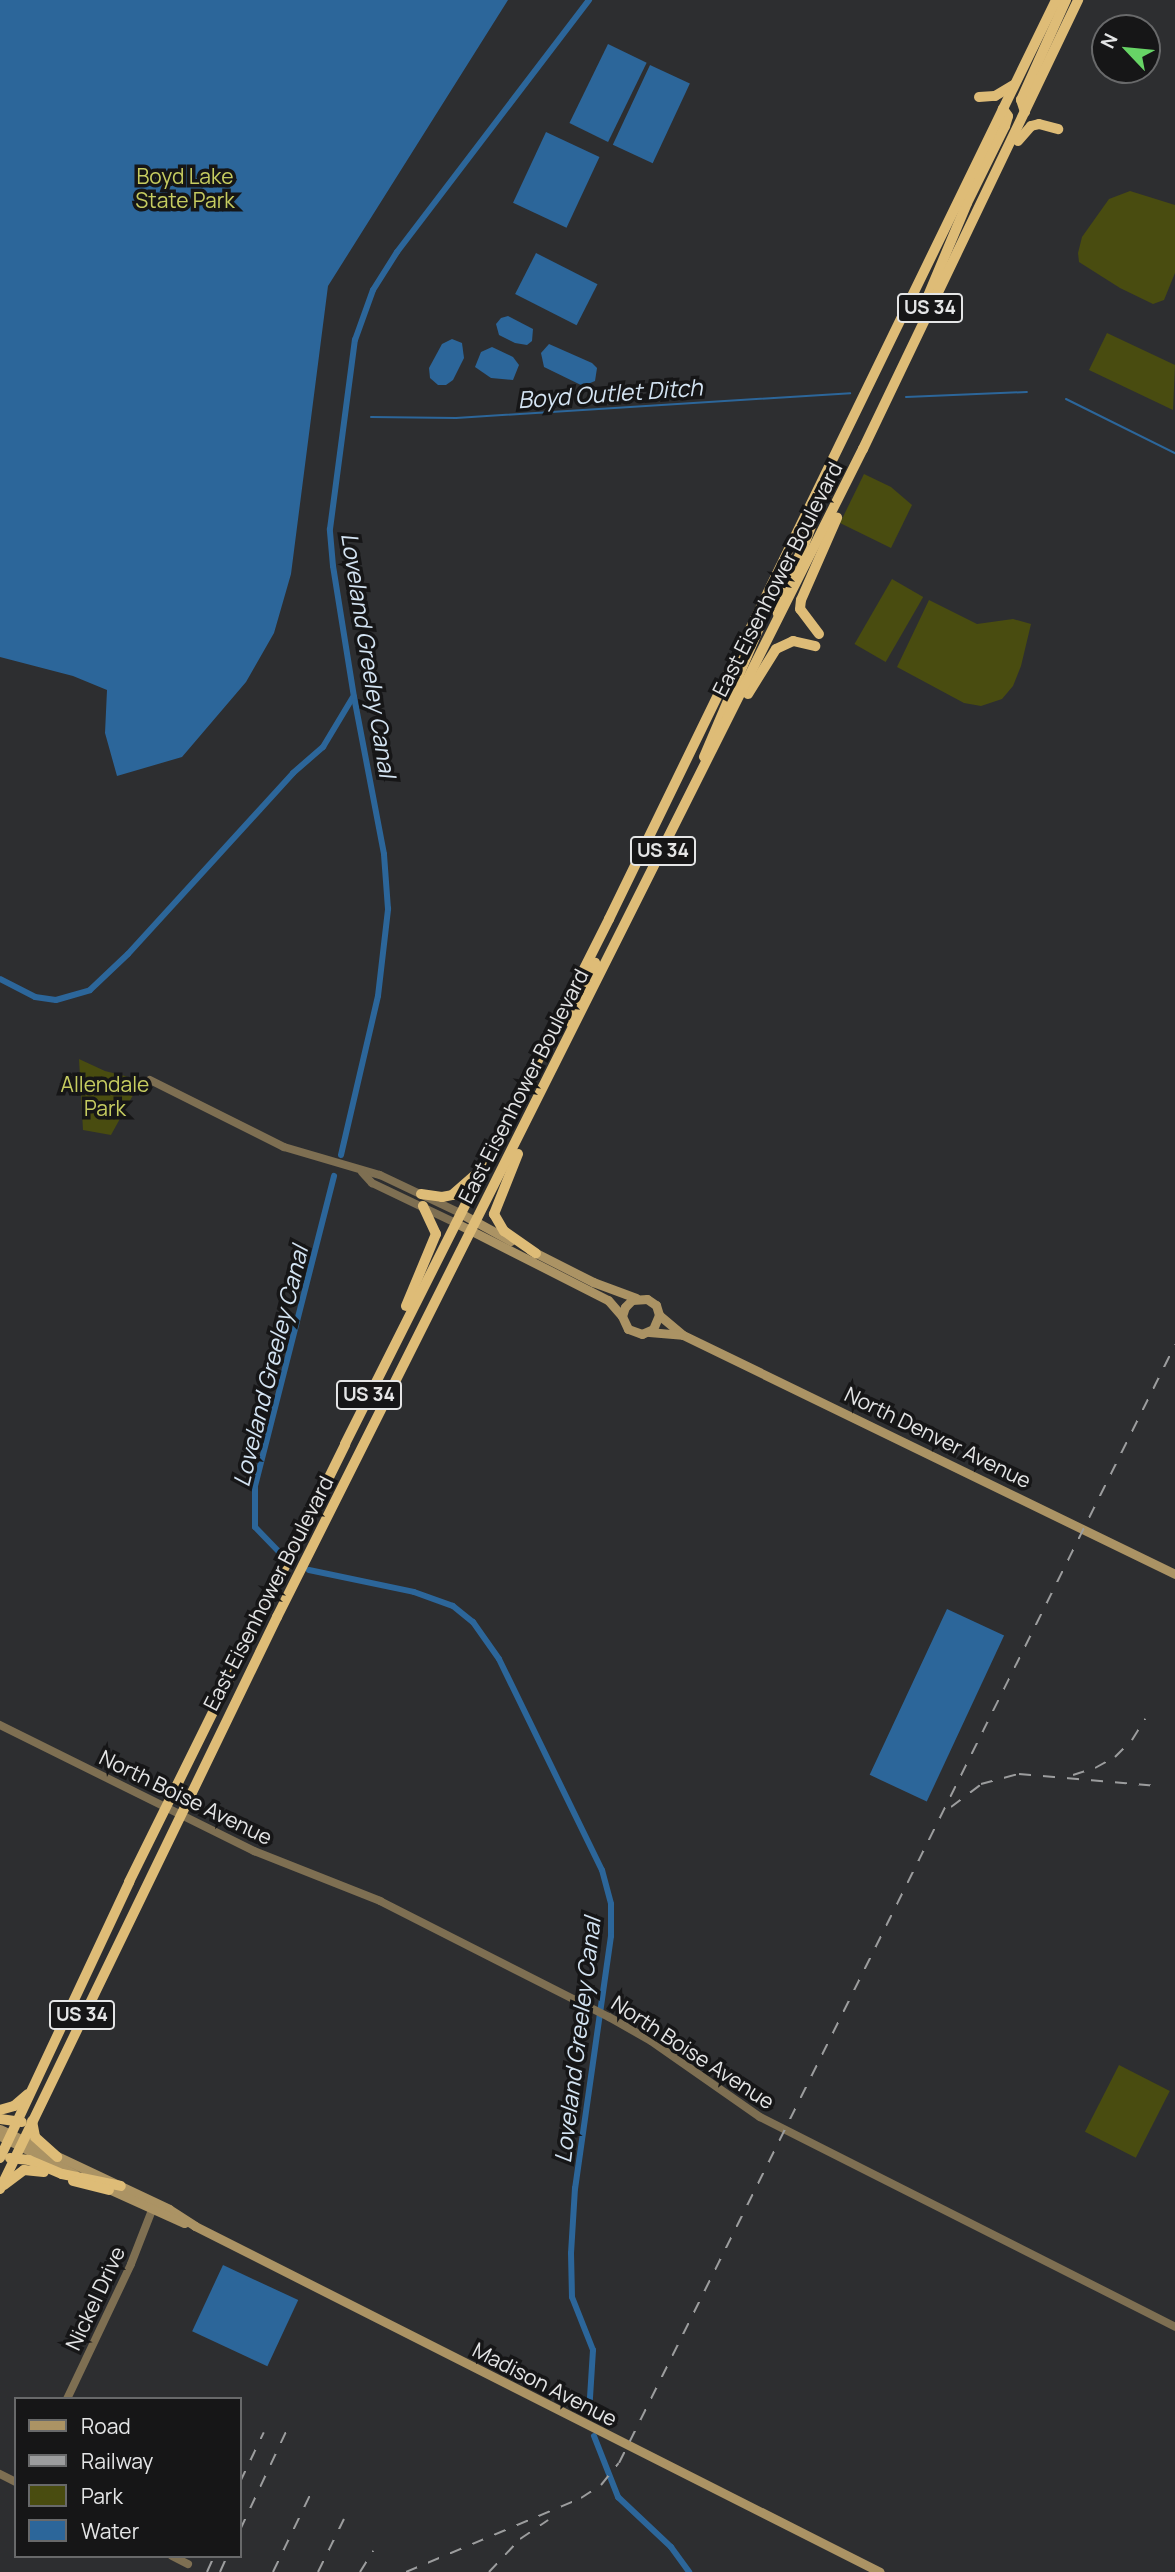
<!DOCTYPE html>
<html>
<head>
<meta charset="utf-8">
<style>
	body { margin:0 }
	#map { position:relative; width:1175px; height:2572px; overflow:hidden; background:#2d2e30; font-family:Manrope,sans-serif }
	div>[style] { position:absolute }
	.green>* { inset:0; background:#494c10; transform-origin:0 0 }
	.water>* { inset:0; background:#2c669a; transform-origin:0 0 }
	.stream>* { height:2px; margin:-1px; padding:0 1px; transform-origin:1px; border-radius:1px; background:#2c669a }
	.canal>* { height:6px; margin:-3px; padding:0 3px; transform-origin:3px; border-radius:3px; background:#2c669a }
	.tertiary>* { height:8px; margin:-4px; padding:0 4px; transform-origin:4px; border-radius:4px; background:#7e6f52 }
	.secondary>* { height:9px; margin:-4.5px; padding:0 4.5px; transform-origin:4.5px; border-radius:4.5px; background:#ab9364 }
	.trunk>* { height:10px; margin:-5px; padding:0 5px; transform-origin:5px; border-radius:5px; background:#debc77 }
	.rail>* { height:2px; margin-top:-1px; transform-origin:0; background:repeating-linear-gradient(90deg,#9c9d9e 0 12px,transparent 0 24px) }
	span { translate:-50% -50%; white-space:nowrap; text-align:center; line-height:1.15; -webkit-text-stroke:7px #161617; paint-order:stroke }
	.shield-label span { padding:2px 5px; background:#161617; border:2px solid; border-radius:5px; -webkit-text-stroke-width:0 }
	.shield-label { font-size:19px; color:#e4e5e6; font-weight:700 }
	.park-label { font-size:21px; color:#c6cc60 }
	.street-label { font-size:21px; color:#e4e5e6 }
	.water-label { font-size:23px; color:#d4e4f3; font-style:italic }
	.legend { position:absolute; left:14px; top:2397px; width:228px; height:161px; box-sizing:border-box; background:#161617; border:2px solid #68696a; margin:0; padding:9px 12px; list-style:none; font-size:21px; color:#e4e5e6 }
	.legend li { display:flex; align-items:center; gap:14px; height:35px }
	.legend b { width:35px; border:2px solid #68696a }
	.north { position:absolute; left:1091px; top:14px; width:70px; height:70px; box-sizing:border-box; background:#161617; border:2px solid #68696a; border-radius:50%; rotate:296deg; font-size:19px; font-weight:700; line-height:28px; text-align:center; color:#e4e5e6 }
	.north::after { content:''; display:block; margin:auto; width:24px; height:32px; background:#67d466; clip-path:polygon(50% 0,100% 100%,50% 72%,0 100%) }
</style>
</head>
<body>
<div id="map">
	<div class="green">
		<i style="clip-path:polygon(1130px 191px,1175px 205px,1175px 273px,1164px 300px,1153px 304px,1120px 288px,1079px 262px,1078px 253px,1082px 237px,1109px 199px)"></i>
		<i style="clip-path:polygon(1107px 333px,1175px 365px,1173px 410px,1089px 370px)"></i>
		<i style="clip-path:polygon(864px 474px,891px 487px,912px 505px,891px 548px,840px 523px)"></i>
		<i style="left:892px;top:579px;width:36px;height:75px;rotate:30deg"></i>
		<i style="clip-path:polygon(929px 600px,977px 624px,1013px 619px,1031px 624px,1021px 666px,1013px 686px,1002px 699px,981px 706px,964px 703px,897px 667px)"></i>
		<i style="clip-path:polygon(79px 1059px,105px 1071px,129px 1077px,138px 1086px,111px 1135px,83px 1130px)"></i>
		<i style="left:1119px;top:2065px;width:57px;height:75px;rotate:27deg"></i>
	</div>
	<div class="water">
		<i style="clip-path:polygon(0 0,508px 0,328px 286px,291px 574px,274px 633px,246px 682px,182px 757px,117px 776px,105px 733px,107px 690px,73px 676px,0 657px)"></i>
		<i style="left:608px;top:44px;width:43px;height:88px;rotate:26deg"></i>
		<i style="left:650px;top:65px;width:44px;height:88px;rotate:25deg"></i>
		<i style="left:546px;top:132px;width:59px;height:78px;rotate:25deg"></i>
		<i style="left:536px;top:253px;width:69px;height:46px;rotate:27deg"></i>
		<i style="clip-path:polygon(508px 316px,533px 329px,532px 341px,527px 345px,515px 343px,499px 335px,496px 324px,501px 318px)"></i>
		<i style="clip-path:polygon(452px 339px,462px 343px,464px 358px,453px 380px,446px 385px,438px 385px,430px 378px,429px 368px,442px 344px)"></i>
		<i style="clip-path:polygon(549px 344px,592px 363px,597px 368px,595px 381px,583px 386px,544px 367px,541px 353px)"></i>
		<i style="clip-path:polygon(492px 347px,513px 357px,519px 365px,513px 380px,491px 378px,475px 367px,481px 352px)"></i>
		<i style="left:947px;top:1609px;width:63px;height:183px;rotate:25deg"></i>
		<i style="left:223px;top:2265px;width:83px;height:73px;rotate:25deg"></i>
	</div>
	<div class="stream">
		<i style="left:906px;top:397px;width:121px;rotate:-2.4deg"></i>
		<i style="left:1066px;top:399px;width:122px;rotate:26.4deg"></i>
		<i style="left:371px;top:417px;width:85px;rotate:0.7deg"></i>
		<i style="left:456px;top:418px;width:395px;rotate:-3.6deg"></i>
	</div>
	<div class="canal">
		<i style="left:0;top:979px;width:39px;rotate:27deg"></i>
		<i style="left:35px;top:997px;width:21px;rotate:8deg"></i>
		<i style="left:56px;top:1000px;width:35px;rotate:-16deg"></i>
		<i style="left:90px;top:990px;width:52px;rotate:-43.5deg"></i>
		<i style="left:128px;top:954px;width:245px;rotate:-47.6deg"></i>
		<i style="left:293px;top:773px;width:40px;rotate:-41deg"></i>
		<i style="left:323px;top:747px;width:58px;rotate:-59deg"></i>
		<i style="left:341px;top:1155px;width:163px;rotate:-76.9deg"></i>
		<i style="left:378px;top:996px;width:88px;rotate:-83.4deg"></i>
		<i style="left:388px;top:909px;width:55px;rotate:-94.2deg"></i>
		<i style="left:384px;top:854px;width:160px;rotate:-100.8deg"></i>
		<i style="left:354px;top:697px;width:133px;rotate:-99.1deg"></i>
		<i style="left:333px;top:566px;width:37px;rotate:-95deg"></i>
		<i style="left:330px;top:529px;width:191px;rotate:-82.5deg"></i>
		<i style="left:355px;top:340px;width:53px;rotate:-70.2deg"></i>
		<i style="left:373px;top:290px;width:45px;rotate:-57.7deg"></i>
		<i style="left:397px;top:252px;width:317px;rotate:-52.7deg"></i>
		<i style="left:283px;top:1556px;width:40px;rotate:-134deg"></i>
		<i style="left:255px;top:1527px;width:41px;rotate:-90deg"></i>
		<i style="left:255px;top:1486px;width:320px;rotate:-75.7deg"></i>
		<i style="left:309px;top:1570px;width:107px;rotate:11.8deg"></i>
		<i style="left:414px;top:1592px;width:41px;rotate:19.7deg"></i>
		<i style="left:453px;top:1606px;width:26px;rotate:39deg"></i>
		<i style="left:473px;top:1622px;width:45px;rotate:54.9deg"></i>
		<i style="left:499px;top:1659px;width:235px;rotate:64deg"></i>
		<i style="left:602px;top:1870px;width:35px;rotate:75deg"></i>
		<i style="left:611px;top:1904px;width:32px;rotate:90deg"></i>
		<i style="left:611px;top:1936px;width:255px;rotate:98.1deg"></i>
		<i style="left:575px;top:2188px;width:65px;rotate:93.5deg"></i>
		<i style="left:571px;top:2253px;width:44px;rotate:88.7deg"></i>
		<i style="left:572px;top:2297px;width:57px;rotate:68.4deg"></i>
		<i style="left:593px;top:2350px;width:64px;rotate:93.6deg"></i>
		<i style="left:594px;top:2436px;width:66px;rotate:68.5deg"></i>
		<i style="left:618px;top:2497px;width:73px;rotate:43.3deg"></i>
		<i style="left:671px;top:2547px;width:31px;rotate:54deg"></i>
	</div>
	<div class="tertiary">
		<i style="left:150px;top:1080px;width:150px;rotate:26.6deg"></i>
		<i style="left:284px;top:1147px;width:100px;rotate:16.3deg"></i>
		<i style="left:380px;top:1175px;width:89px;rotate:25.4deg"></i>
		<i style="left:362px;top:1172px;width:15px;rotate:48deg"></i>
		<i style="left:372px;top:1183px;width:93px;rotate:25.5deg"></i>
		<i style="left:0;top:1725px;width:284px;rotate:26.4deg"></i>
		<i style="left:254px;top:1851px;width:136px;rotate:21.6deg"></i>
		<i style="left:380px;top:1901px;width:257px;rotate:26.9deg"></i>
		<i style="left:609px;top:2017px;width:48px;rotate:29.7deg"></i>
		<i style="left:651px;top:2041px;width:133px;rotate:34.9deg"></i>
		<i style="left:760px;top:2117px;width:465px;rotate:26.8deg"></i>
		<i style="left:67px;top:2399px;width:149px;rotate:-64.6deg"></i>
		<i style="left:131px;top:2264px;width:58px;rotate:-68.7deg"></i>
		<i style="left:0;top:2474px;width:18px;rotate:27deg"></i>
		<i style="left:172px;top:2556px;width:18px;rotate:27deg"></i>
	</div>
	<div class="secondary">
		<i style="left:460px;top:1213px;width:58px;rotate:28.8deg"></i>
		<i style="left:456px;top:1223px;width:170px;rotate:26.9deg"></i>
		<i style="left:608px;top:1300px;width:21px;rotate:49deg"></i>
		<i style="left:530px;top:1250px;width:71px;rotate:26.9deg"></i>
		<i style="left:593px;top:1282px;width:46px;rotate:20.4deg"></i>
		<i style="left:659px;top:1315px;width:15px;rotate:113deg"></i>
		<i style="left:653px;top:1329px;width:12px;rotate:156deg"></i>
		<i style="left:642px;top:1334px;width:15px;rotate:-160deg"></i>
		<i style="left:628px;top:1329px;width:14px;rotate:-115deg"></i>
		<i style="left:622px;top:1316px;width:9px;rotate:-72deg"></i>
		<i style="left:625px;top:1307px;width:10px;rotate:-45deg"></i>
		<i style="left:632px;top:1300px;width:15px;rotate:-4deg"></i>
		<i style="left:647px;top:1299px;width:11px;rotate:34deg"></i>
		<i style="left:656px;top:1305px;width:10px;rotate:73deg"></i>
		<i style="left:659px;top:1315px;width:31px;rotate:40deg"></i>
		<i style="left:683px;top:1335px;width:547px;rotate:25.91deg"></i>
		<i style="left:649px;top:1332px;width:33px;rotate:5deg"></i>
		<i style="left:0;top:2129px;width:187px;rotate:25.3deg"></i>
		<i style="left:169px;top:2209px;width:31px;rotate:33deg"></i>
		<i style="left:195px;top:2226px;width:767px;rotate:26.8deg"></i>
		<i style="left:0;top:2136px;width:84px;rotate:26.9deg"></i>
		<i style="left:104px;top:2187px;width:88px;rotate:24.2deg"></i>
	</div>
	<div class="trunk">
		<i style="left:979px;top:97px;width:16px;rotate:-4deg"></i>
		<i style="left:995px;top:96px;width:21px;rotate:-31deg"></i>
		<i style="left:1025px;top:112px;width:13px;rotate:-108deg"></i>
		<i style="left:1021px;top:100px;width:110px;rotate:-65.8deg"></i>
		<i style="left:1018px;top:141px;width:20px;rotate:-49deg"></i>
		<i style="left:1031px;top:126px;width:8px;rotate:-14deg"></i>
		<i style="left:1039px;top:124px;width:20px;rotate:15deg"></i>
		<i style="left:925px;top:303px;width:108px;rotate:-67.2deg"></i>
		<i style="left:967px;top:203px;width:86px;rotate:-63.7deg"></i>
		<i style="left:1005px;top:126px;width:10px;rotate:-73deg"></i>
		<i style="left:1008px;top:116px;width:9px;rotate:-126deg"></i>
		<i style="left:778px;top:614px;width:9px;rotate:-103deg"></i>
		<i style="left:776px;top:605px;width:63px;rotate:-64.7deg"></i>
		<i style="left:803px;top:548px;width:66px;rotate:-69.6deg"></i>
		<i style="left:819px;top:634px;width:31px;rotate:-127deg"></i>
		<i style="left:800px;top:609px;width:9px;rotate:-84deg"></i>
		<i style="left:801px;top:600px;width:90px;rotate:-66.3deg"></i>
		<i style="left:748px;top:694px;width:53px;rotate:-58.1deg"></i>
		<i style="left:776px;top:649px;width:19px;rotate:-25deg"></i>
		<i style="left:793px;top:641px;width:23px;rotate:13deg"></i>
		<i style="left:704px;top:757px;width:148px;rotate:-66.9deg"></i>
		<i style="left:762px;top:621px;width:10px;rotate:-84deg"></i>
		<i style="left:571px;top:1023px;width:65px;rotate:-68.2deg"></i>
		<i style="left:518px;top:1154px;width:65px;rotate:111.8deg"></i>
		<i style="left:494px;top:1214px;width:20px;rotate:60deg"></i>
		<i style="left:504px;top:1231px;width:39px;rotate:35deg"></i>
		<i style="left:421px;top:1194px;width:21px;rotate:8deg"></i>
		<i style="left:442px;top:1197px;width:10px;rotate:-11deg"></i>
		<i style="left:452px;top:1195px;width:33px;rotate:-41deg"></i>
		<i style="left:406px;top:1306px;width:78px;rotate:-67.4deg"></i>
		<i style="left:436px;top:1234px;width:31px;rotate:-115deg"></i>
		<i style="left:0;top:2110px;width:15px;rotate:-16deg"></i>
		<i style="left:14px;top:2106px;width:18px;rotate:-41deg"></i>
		<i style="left:0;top:2119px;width:22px;rotate:8deg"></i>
		<i style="left:32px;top:2121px;width:16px;rotate:79deg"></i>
		<i style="left:35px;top:2137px;width:30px;rotate:42deg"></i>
		<i style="left:0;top:2158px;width:305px;rotate:-64.9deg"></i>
		<i style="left:129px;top:1882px;width:488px;rotate:-63.7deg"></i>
		<i style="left:345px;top:1444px;width:588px;rotate:-63.3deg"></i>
		<i style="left:609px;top:919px;width:1022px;rotate:-64.06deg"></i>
		<i style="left:10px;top:2158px;width:19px;rotate:6deg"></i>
		<i style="left:29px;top:2160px;width:36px;rotate:23deg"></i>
		<i style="left:62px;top:2174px;width:60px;rotate:11.5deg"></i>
		<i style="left:73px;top:2181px;width:37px;rotate:14deg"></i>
		<i style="left:4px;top:2185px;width:25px;rotate:-37deg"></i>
		<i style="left:24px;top:2170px;width:20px;rotate:6deg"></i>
		<i style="left:0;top:2189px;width:636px;rotate:-64.16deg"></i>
		<i style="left:277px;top:1617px;width:1307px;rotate:-63.36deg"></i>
		<i style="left:863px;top:449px;width:498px;rotate:-64.4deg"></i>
	</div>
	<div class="rail">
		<i style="left:1073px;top:1775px;width:23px;rotate:-18deg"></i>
		<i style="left:1095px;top:1768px;width:23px;rotate:-29deg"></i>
		<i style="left:1115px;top:1757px;width:24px;rotate:-45deg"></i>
		<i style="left:1132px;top:1740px;width:25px;rotate:-58deg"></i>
		<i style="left:951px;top:1807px;width:38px;rotate:-37deg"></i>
		<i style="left:981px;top:1784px;width:39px;rotate:-15deg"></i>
		<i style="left:1019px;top:1774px;width:142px;rotate:4.9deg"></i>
		<i style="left:240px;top:2482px;width:55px;rotate:-64.4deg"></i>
		<i style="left:240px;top:2530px;width:108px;rotate:-64.9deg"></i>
		<i style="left:207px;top:2572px;width:17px;rotate:-66deg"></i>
		<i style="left:220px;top:2572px;width:17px;rotate:-66deg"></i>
		<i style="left:273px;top:2572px;width:90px;rotate:-64.3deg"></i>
		<i style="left:318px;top:2572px;width:59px;rotate:-63.9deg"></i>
		<i style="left:360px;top:2572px;width:25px;rotate:-58deg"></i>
		<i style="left:406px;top:2572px;width:190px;rotate:-22.9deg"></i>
		<i style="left:581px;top:2498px;width:24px;rotate:-33deg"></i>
		<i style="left:601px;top:2485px;width:28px;rotate:-51deg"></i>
		<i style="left:619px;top:2463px;width:1249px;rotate:-63.56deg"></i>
		<i style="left:489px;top:2572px;width:45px;rotate:-46.8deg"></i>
		<i style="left:520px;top:2539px;width:34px;rotate:-34deg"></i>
	</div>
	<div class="shield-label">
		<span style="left:930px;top:308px">US 34</span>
		<span style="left:663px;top:851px">US 34</span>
		<span style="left:369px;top:1395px">US 34</span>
		<span style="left:82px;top:2015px">US 34</span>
	</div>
	<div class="park-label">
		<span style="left:185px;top:188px">Boyd Lake<br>State Park</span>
		<span style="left:105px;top:1096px">Allendale<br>Park</span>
	</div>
	<div class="street-label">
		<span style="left:777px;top:579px;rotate:-63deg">East Eisenhower Boulevard</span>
		<span style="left:523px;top:1086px;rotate:-63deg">East Eisenhower Boulevard</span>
		<span style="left:938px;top:1437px;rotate:26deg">North Denver Avenue</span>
		<span style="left:268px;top:1593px;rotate:-63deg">East Eisenhower Boulevard</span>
		<span style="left:186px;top:1797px;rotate:26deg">North Boise Avenue</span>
		<span style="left:693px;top:2052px;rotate:33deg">North Boise Avenue</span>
		<span style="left:95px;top:2298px;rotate:-65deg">Nickel Drive</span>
		<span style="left:545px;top:2384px;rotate:27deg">Madison Avenue</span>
	</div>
	<div class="water-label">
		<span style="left:610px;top:393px;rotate:-4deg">Boyd Outlet Ditch</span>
		<span style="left:369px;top:655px;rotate:81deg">Loveland Greeley Canal</span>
		<span style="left:270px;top:1366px;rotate:-76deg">Loveland Greeley Canal</span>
		<span style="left:577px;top:2040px;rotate:-83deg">Loveland Greeley Canal</span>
	</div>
	<ul class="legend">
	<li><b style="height:9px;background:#ab9364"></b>Road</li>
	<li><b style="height:9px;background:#9c9d9e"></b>Railway</li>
	<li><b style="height:19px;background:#494c10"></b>Park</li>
	<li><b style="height:19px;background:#2c669a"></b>Water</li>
	</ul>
	<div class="north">N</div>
</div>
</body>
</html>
